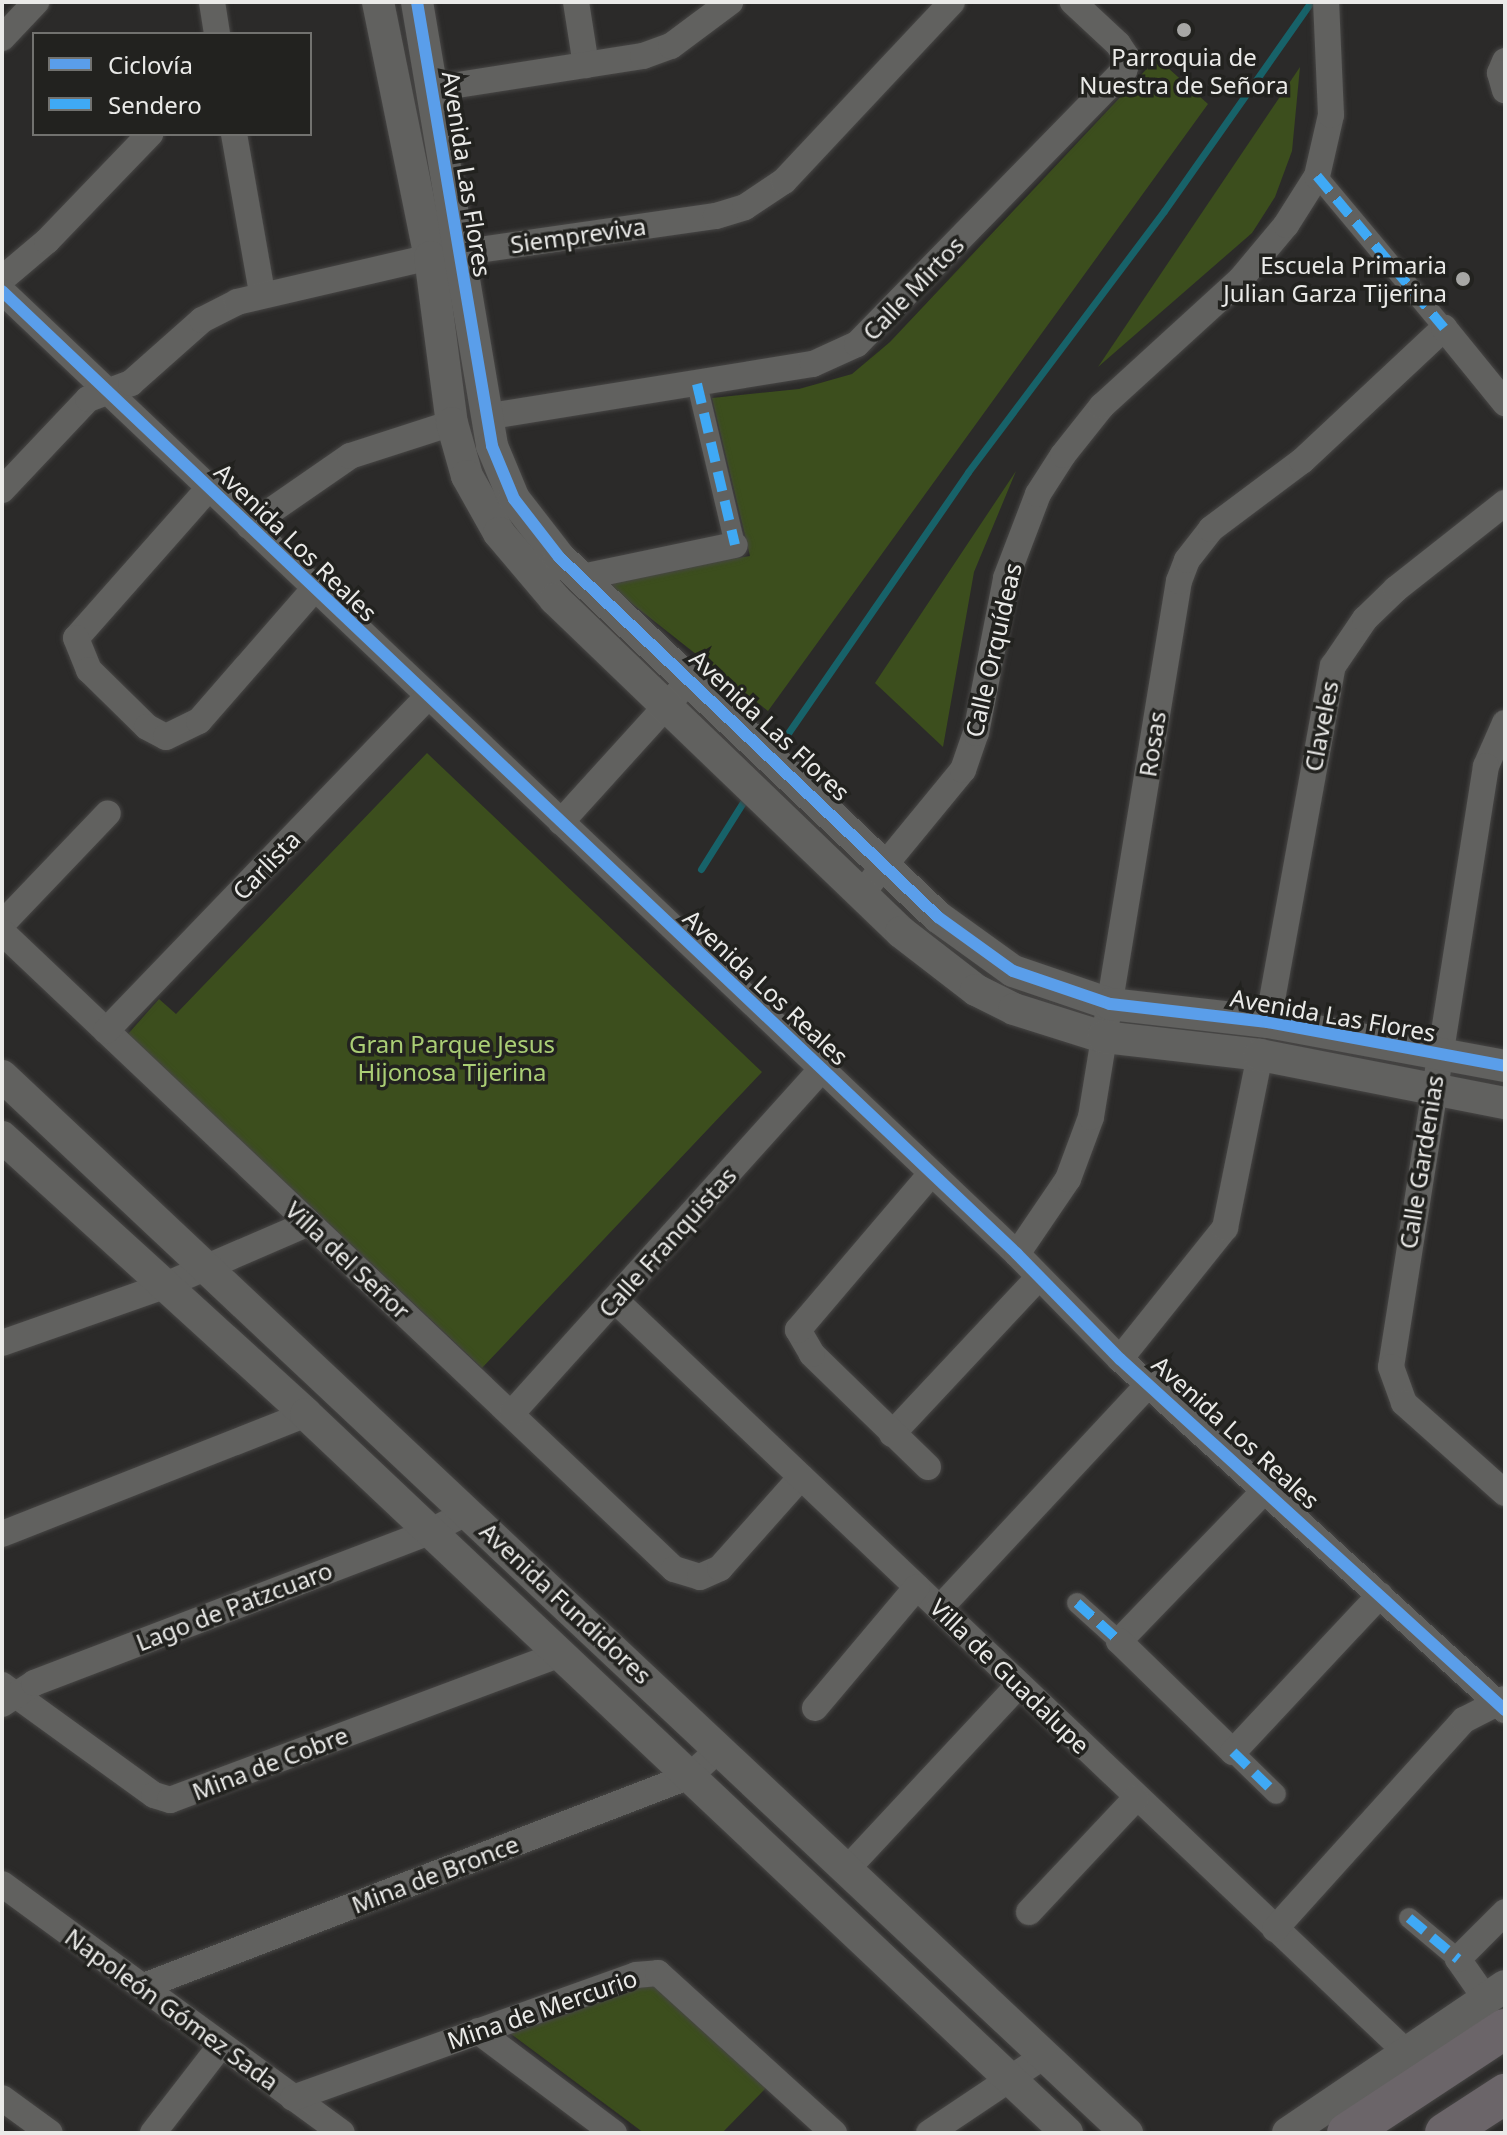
<!DOCTYPE html>
<html>
<head>
<meta charset="utf-8">
<style>
	body { margin:0 }
	#map { position:relative; width:1507px; height:2135px; overflow:hidden; background:#2b2a29; font-family:"Noto Sans",sans-serif }
	div>[style] { position:absolute }
	.green>* { inset:0; background:#3c4e1d }
	.stream>* { height:7px; margin:-3.5px; padding:0 3.5px; transform-origin:3.5px; border-radius:3.5px; background:#176269 }
	.roads { filter:drop-shadow(0 0 2px #474645) drop-shadow(0 0 2px #474645) }
	.pedestrian>* { height:20px; margin:-10px; padding:0 10px; transform-origin:10px; border-radius:10px; background:#61615f }
	.minor>* { height:26px; margin:-13px; padding:0 13px; transform-origin:13px; border-radius:13px; background:#61615f }
	.tertiary>* { height:32px; margin:-16px; padding:0 16px; transform-origin:16px; border-radius:16px; background:#61615f }
	.primary>* { height:40px; margin:-20px; padding:0 20px; transform-origin:20px; border-radius:20px; background:#6b6569 }
	.quiet>* { height:10px; margin-top:-5px; transform-origin:0; background:repeating-linear-gradient(90deg,#3fa9f5 0 20px,transparent 0 30px) }
	.cycleway>* { height:12px; margin:-6px; padding:0 6px; transform-origin:6px; border-radius:6px; background:#5a9eea }
	.dots>* { width:22px; height:22px; translate:-50% -50%; box-sizing:border-box; border:4px solid #22221f; border-radius:50% }
	span { translate:-50% -50%; white-space:nowrap; text-align:center; line-height:1.15; -webkit-text-stroke:7px #22221f; paint-order:stroke }
	.poi-label { font-size:24px; color:#eaeae8 }
	.right { translate:-100% -50%; text-align:right }
	.street-label { font-size:24px; color:#eaeae8 }
	.park-label { font-size:24px; color:#aace75 }
	.frame { position:absolute; inset:0; border:4px solid #eaeae8; pointer-events:none }
	.legend { position:absolute; left:32px; top:32px; width:280px; height:104px; box-sizing:border-box; background:#22221f; border:2px solid #72726f; margin:0; padding:10px 14px; list-style:none; font-size:24px; color:#eaeae8 }
	.legend li { display:flex; align-items:center; gap:16px; height:40px }
	.legend b { width:40px; border:2px solid #72726f }
</style>
</head>
<body>
<div id="map">
	<div class="green">
		<i style="clip-path:polygon(1157px 58px,1208px 104px,768px 711px,602px 580px,750px 556px,712px 398px,799px 389px,852px 374px,890px 342px)"></i>
		<i style="clip-path:polygon(1300px 67px,1292px 151px,1275px 197px,1252px 233px,1098px 367px)"></i>
		<i style="clip-path:polygon(1016px 471px,974px 572px,943px 747px,875px 683px)"></i>
		<i style="clip-path:polygon(427px 753px,762px 1072px,482px 1368px,128px 1034px,159px 999px,176px 1014px)"></i>
		<i style="clip-path:polygon(653px 1975px,766px 2088px,722px 2133px,644px 2133px,507px 2031px)"></i>
	</div>
	<div class="stream">
		<i style="left:775px;top:752px;width:340px;rotate:-55.4deg"></i>
		<i style="left:968px;top:472px;width:326px;rotate:-53.1deg"></i>
		<i style="left:1164px;top:211px;width:256px;rotate:-54.9deg"></i>
		<i style="left:701px;top:869px;width:86px;rotate:-57.8deg"></i>
	</div>
	<div class="roads">
		<div class="pedestrian">
			<i style="left:1317px;top:176px;width:198px;rotate:50.1deg"></i>
			<i style="left:697px;top:384px;width:165px;rotate:76.7deg"></i>
			<i style="left:1077px;top:1603px;width:57px;rotate:42.1deg"></i>
			<i style="left:1233px;top:1752px;width:60px;rotate:44.3deg"></i>
			<i style="left:1409px;top:1918px;width:64px;rotate:39.9deg"></i>
		</div>
		<div class="minor">
			<i style="left:212px;top:2px;width:32px;rotate:81deg"></i>
			<i style="left:576px;top:2px;width:64px;rotate:81deg"></i>
			<i style="left:2px;top:38px;width:50px;rotate:-46.6deg"></i>
			<i style="left:1505px;top:61px;width:13px;rotate:113deg"></i>
			<i style="left:1500px;top:73px;width:18px;rotate:74deg"></i>
			<i style="left:432px;top:89px;width:214px;rotate:-8.9deg"></i>
			<i style="left:643px;top:56px;width:30px;rotate:-20deg"></i>
			<i style="left:671px;top:46px;width:74px;rotate:-36.7deg"></i>
			<i style="left:234px;top:134px;width:161px;rotate:80deg"></i>
			<i style="left:2px;top:279px;width:59px;rotate:-40.2deg"></i>
			<i style="left:47px;top:241px;width:149px;rotate:-46.1deg"></i>
			<i style="left:2px;top:291px;width:1399px;rotate:43.49deg"></i>
			<i style="left:1017px;top:1254px;width:147px;rotate:45.6deg"></i>
			<i style="left:1120px;top:1359px;width:521px;rotate:42.36deg"></i>
			<i style="left:485px;top:417px;width:332px;rotate:-9.2deg"></i>
			<i style="left:813px;top:364px;width:48px;rotate:-24.4deg"></i>
			<i style="left:857px;top:344px;width:383px;rotate:-45.7deg"></i>
			<i style="left:1124px;top:70px;width:12px;rotate:-70deg"></i>
			<i style="left:1128px;top:59px;width:18px;rotate:-124deg"></i>
			<i style="left:1118px;top:44px;width:62px;rotate:-137deg"></i>
			<i style="left:208px;top:489px;width:199px;rotate:131.5deg"></i>
			<i style="left:76px;top:638px;width:35px;rotate:68deg"></i>
			<i style="left:89px;top:670px;width:81px;rotate:44.5deg"></i>
			<i style="left:147px;top:727px;width:21px;rotate:28deg"></i>
			<i style="left:166px;top:737px;width:37px;rotate:-26deg"></i>
			<i style="left:199px;top:721px;width:175px;rotate:-48.9deg"></i>
			<i style="left:2px;top:490px;width:125px;rotate:-46.6deg"></i>
			<i style="left:88px;top:399px;width:46px;rotate:-20.4deg"></i>
			<i style="left:131px;top:383px;width:95px;rotate:-41.6deg"></i>
			<i style="left:202px;top:320px;width:39px;rotate:-27deg"></i>
			<i style="left:237px;top:302px;width:198px;rotate:-13.1deg"></i>
			<i style="left:430px;top:257px;width:289px;rotate:-8.2deg"></i>
			<i style="left:716px;top:216px;width:30px;rotate:-17deg"></i>
			<i style="left:745px;top:207px;width:47px;rotate:-33.7deg"></i>
			<i style="left:784px;top:181px;width:245px;rotate:-46.8deg"></i>
			<i style="left:249px;top:526px;width:123px;rotate:-34.7deg"></i>
			<i style="left:350px;top:456px;width:107px;rotate:-17.9deg"></i>
			<i style="left:582px;top:577px;width:156px;rotate:-11.8deg"></i>
			<i style="left:1505px;top:723px;width:47px;rotate:113.8deg"></i>
			<i style="left:1486px;top:766px;width:608px;rotate:98.98deg"></i>
			<i style="left:1391px;top:1367px;width:38px;rotate:70deg"></i>
			<i style="left:1404px;top:1403px;width:135px;rotate:41.7deg"></i>
			<i style="left:561px;top:822px;width:176px;rotate:-47.8deg"></i>
			<i style="left:861px;top:894px;width:161px;rotate:-50.6deg"></i>
			<i style="left:963px;top:770px;width:39px;rotate:-71deg"></i>
			<i style="left:976px;top:733px;width:158px;rotate:-79deg"></i>
			<i style="left:1006px;top:578px;width:90px;rotate:-69.1deg"></i>
			<i style="left:1038px;top:494px;width:46px;rotate:-57.3deg"></i>
			<i style="left:1063px;top:455px;width:63px;rotate:-51.5deg"></i>
			<i style="left:1102px;top:406px;width:187px;rotate:-42.4deg"></i>
			<i style="left:1240px;top:280px;width:72px;rotate:-50.1deg"></i>
			<i style="left:1286px;top:225px;width:58px;rotate:-57.7deg"></i>
			<i style="left:1317px;top:176px;width:63px;rotate:-77.1deg"></i>
			<i style="left:1331px;top:115px;width:113px;rotate:-92.5deg"></i>
			<i style="left:2px;top:924px;width:153px;rotate:-46.3deg"></i>
			<i style="left:2px;top:932px;width:926px;rotate:43.47deg"></i>
			<i style="left:674px;top:1569px;width:27px;rotate:17deg"></i>
			<i style="left:700px;top:1577px;width:22px;rotate:-24deg"></i>
			<i style="left:720px;top:1568px;width:122px;rotate:-48.3deg"></i>
			<i style="left:1268px;top:1022px;width:362px;rotate:-79.7deg"></i>
			<i style="left:1333px;top:666px;width:57px;rotate:-55.8deg"></i>
			<i style="left:1365px;top:619px;width:43px;rotate:-44.1deg"></i>
			<i style="left:1396px;top:589px;width:139px;rotate:-38.3deg"></i>
			<i style="left:106px;top:1031px;width:463px;rotate:-46.1deg"></i>
			<i style="left:1017px;top:1254px;width:91px;rotate:-55.8deg"></i>
			<i style="left:1068px;top:1179px;width:66px;rotate:-69.6deg"></i>
			<i style="left:1091px;top:1117px;width:543px;rotate:-80.68deg"></i>
			<i style="left:1179px;top:581px;width:22px;rotate:-69deg"></i>
			<i style="left:1187px;top:560px;width:39px;rotate:-52deg"></i>
			<i style="left:1211px;top:529px;width:114px;rotate:-36.8deg"></i>
			<i style="left:1302px;top:461px;width:195px;rotate:-43.1deg"></i>
			<i style="left:1444px;top:328px;width:97px;rotate:50.9deg"></i>
			<i style="left:615px;top:1300px;width:1091px;rotate:43.55deg"></i>
			<i style="left:2px;top:1343px;width:169px;rotate:-19.4deg"></i>
			<i style="left:161px;top:1287px;width:161px;rotate:-23.4deg"></i>
			<i style="left:1120px;top:1359px;width:168px;rotate:-51.3deg"></i>
			<i style="left:1225px;top:1228px;width:177px;rotate:-78.6deg"></i>
			<i style="left:512px;top:1413px;width:462px;rotate:-48deg"></i>
			<i style="left:892px;top:1434px;width:215px;rotate:-46.9deg"></i>
			<i style="left:928px;top:1467px;width:162px;rotate:-135.8deg"></i>
			<i style="left:812px;top:1354px;width:28px;rotate:-120deg"></i>
			<i style="left:798px;top:1330px;width:205px;rotate:-49.6deg"></i>
			<i style="left:1267px;top:1488px;width:213px;rotate:134deg"></i>
			<i style="left:1119px;top:1641px;width:159px;rotate:44.2deg"></i>
			<i style="left:1233px;top:1752px;width:215px;rotate:-46.9deg"></i>
			<i style="left:2px;top:1534px;width:327px;rotate:-21.5deg"></i>
			<i style="left:940px;top:1608px;width:308px;rotate:-47deg"></i>
			<i style="left:2px;top:1685px;width:188px;rotate:35.9deg"></i>
			<i style="left:154px;top:1795px;width:17px;rotate:17deg"></i>
			<i style="left:170px;top:1800px;width:417px;rotate:-20.5deg"></i>
			<i style="left:2px;top:1704px;width:38px;rotate:-33deg"></i>
			<i style="left:34px;top:1683px;width:423px;rotate:-20.9deg"></i>
			<i style="left:429px;top:1532px;width:44px;rotate:-27.1deg"></i>
			<i style="left:815px;top:1708px;width:158px;rotate:-49.9deg"></i>
			<i style="left:849px;top:1867px;width:249px;rotate:-47deg"></i>
			<i style="left:2px;top:1884px;width:421px;rotate:36.2deg"></i>
			<i style="left:1029px;top:1912px;width:156px;rotate:-46.8deg"></i>
			<i style="left:1275px;top:1929px;width:282px;rotate:-47.9deg"></i>
			<i style="left:1464px;top:1720px;width:46px;rotate:-27.1deg"></i>
			<i style="left:144px;top:1986px;width:585px;rotate:-21.04deg"></i>
			<i style="left:690px;top:1776px;width:40px;rotate:-43deg"></i>
			<i style="left:1486px;top:1999px;width:49px;rotate:-125deg"></i>
			<i style="left:1458px;top:1959px;width:66px;rotate:-45deg"></i>
			<i style="left:478px;top:2031px;width:170px;rotate:36.9deg"></i>
			<i style="left:2px;top:2098px;width:59px;rotate:36.1deg"></i>
			<i style="left:293px;top:2098px;width:364px;rotate:-19.7deg"></i>
			<i style="left:636px;top:1975px;width:22px;rotate:-5deg"></i>
			<i style="left:658px;top:1973px;width:238px;rotate:42.3deg"></i>
			<i style="left:153px;top:2133px;width:111px;rotate:-52.3deg"></i>
			<i style="left:929px;top:2133px;width:138px;rotate:-33.8deg"></i>
		</div>
		<div class="tertiary">
			<i style="left:378px;top:2px;width:260px;rotate:78.5deg"></i>
			<i style="left:430px;top:257px;width:167px;rotate:82.5deg"></i>
			<i style="left:452px;top:423px;width:55px;rotate:74.2deg"></i>
			<i style="left:467px;top:476px;width:65px;rotate:60.7deg"></i>
			<i style="left:499px;top:533px;width:87px;rotate:49.7deg"></i>
			<i style="left:555px;top:599px;width:480px;rotate:43.9deg"></i>
			<i style="left:901px;top:932px;width:95px;rotate:37.7deg"></i>
			<i style="left:976px;top:990px;width:42px;rotate:26.6deg"></i>
			<i style="left:1014px;top:1009px;width:93px;rotate:17.5deg"></i>
			<i style="left:1103px;top:1037px;width:158px;rotate:6.5deg"></i>
			<i style="left:1260px;top:1055px;width:250px;rotate:11.1deg"></i>
			<i style="left:417px;top:2px;width:450px;rotate:80.4deg"></i>
			<i style="left:492px;top:446px;width:57px;rotate:67.5deg"></i>
			<i style="left:514px;top:499px;width:73px;rotate:52.2deg"></i>
			<i style="left:559px;top:557px;width:523px;rotate:43.53deg"></i>
			<i style="left:938px;top:917px;width:92px;rotate:35.8deg"></i>
			<i style="left:1013px;top:971px;width:102px;rotate:18.8deg"></i>
			<i style="left:1110px;top:1004px;width:159px;rotate:6.5deg"></i>
			<i style="left:1268px;top:1022px;width:241px;rotate:10.5deg"></i>
			<i style="left:2px;top:1076px;width:1544px;rotate:43.22deg"></i>
			<i style="left:2px;top:1137px;width:411px;rotate:42.3deg"></i>
			<i style="left:306px;top:1414px;width:1047px;rotate:43.37deg"></i>
			<i style="left:1288px;top:2133px;width:262px;rotate:-34.1deg"></i>
		</div>
		<div class="primary">
			<i style="left:1347px;top:2133px;width:189px;rotate:-33.4deg"></i>
			<i style="left:1445px;top:2133px;width:72px;rotate:-33deg"></i>
		</div>
	</div>
	<div class="quiet">
		<i style="left:1317px;top:176px;width:198px;rotate:50.1deg"></i>
		<i style="left:697px;top:384px;width:165px;rotate:76.7deg"></i>
		<i style="left:1077px;top:1603px;width:57px;rotate:42.1deg"></i>
		<i style="left:1233px;top:1752px;width:60px;rotate:44.3deg"></i>
		<i style="left:1409px;top:1918px;width:64px;rotate:39.9deg"></i>
	</div>
	<div class="cycleway">
		<i style="left:417px;top:2px;width:450px;rotate:80.4deg"></i>
		<i style="left:492px;top:446px;width:57px;rotate:67.5deg"></i>
		<i style="left:514px;top:499px;width:73px;rotate:52.2deg"></i>
		<i style="left:559px;top:557px;width:523px;rotate:43.53deg"></i>
		<i style="left:938px;top:917px;width:92px;rotate:35.8deg"></i>
		<i style="left:1013px;top:971px;width:102px;rotate:18.8deg"></i>
		<i style="left:1110px;top:1004px;width:159px;rotate:6.5deg"></i>
		<i style="left:1268px;top:1022px;width:241px;rotate:10.5deg"></i>
		<i style="left:2px;top:291px;width:1399px;rotate:43.49deg"></i>
		<i style="left:1017px;top:1254px;width:147px;rotate:45.6deg"></i>
		<i style="left:1120px;top:1359px;width:521px;rotate:42.36deg"></i>
	</div>
	<div class="dots">
		<i style="left:1184px;top:30px;background:#a7a7a5"></i>
		<i style="left:1463px;top:279px;background:#a7a7a5"></i>
	</div>
	<div class="poi-label">
		<span style="left:1184px;top:71px">Parroquia de<br>Nuestra de Señora</span>
		<span class="right" style="left:1447px;top:279px">Escuela Primaria<br>Julian Garza Tijerina</span>
	</div>
	<div class="street-label">
		<span style="left:467px;top:174px;rotate:81deg">Avenida Las Flores</span>
		<span style="left:578px;top:235px;rotate:-8deg">Siempreviva</span>
		<span style="left:913px;top:288px;rotate:-46deg">Calle Mirtos</span>
		<span style="left:296px;top:542px;rotate:44deg">Avenida Los Reales</span>
		<span style="left:993px;top:650px;rotate:-77deg">Calle Orquídeas</span>
		<span style="left:770px;top:725px;rotate:43deg">Avenida Las Flores</span>
		<span style="left:1321px;top:726px;rotate:-79deg">Claveles</span>
		<span style="left:1152px;top:744px;rotate:-81deg">Rosas</span>
		<span style="left:266px;top:865px;rotate:-46deg">Carlista</span>
		<span style="left:766px;top:987px;rotate:43deg">Avenida Los Reales</span>
		<span style="left:1333px;top:1015px;rotate:10deg">Avenida Las Flores</span>
		<span style="left:1421px;top:1162px;rotate:-81deg">Calle Gardenias</span>
		<span style="left:667px;top:1242px;rotate:-48deg">Calle Franquistas</span>
		<span style="left:348px;top:1260px;rotate:43deg">Villa del Señor</span>
		<span style="left:1236px;top:1432px;rotate:42deg">Avenida Los Reales</span>
		<span style="left:566px;top:1603px;rotate:43deg">Avenida Fundidores</span>
		<span style="left:234px;top:1606px;rotate:-21deg">Lago de Patzcuaro</span>
		<span style="left:1010px;top:1676px;rotate:44deg">Villa de Guadalupe</span>
		<span style="left:270px;top:1763px;rotate:-21deg">Mina de Cobre</span>
		<span style="left:435px;top:1874px;rotate:-21deg">Mina de Bronce</span>
		<span style="left:172px;top:2009px;rotate:36deg">Napoleón Gómez Sada</span>
		<span style="left:542px;top:2009px;rotate:-19deg">Mina de Mercurio</span>
	</div>
	<div class="park-label">
		<span style="left:452px;top:1058px">Gran Parque Jesus<br>Hijonosa Tijerina</span>
	</div>
	<div class="frame"></div>
	<ul class="legend">
	<li><b style="height:10px;background:#5a9eea"></b>Ciclovía</li>
	<li><b style="height:10px;background:#3fa9f5"></b>Sendero</li>
	</ul>
</div>
</body>
</html>
